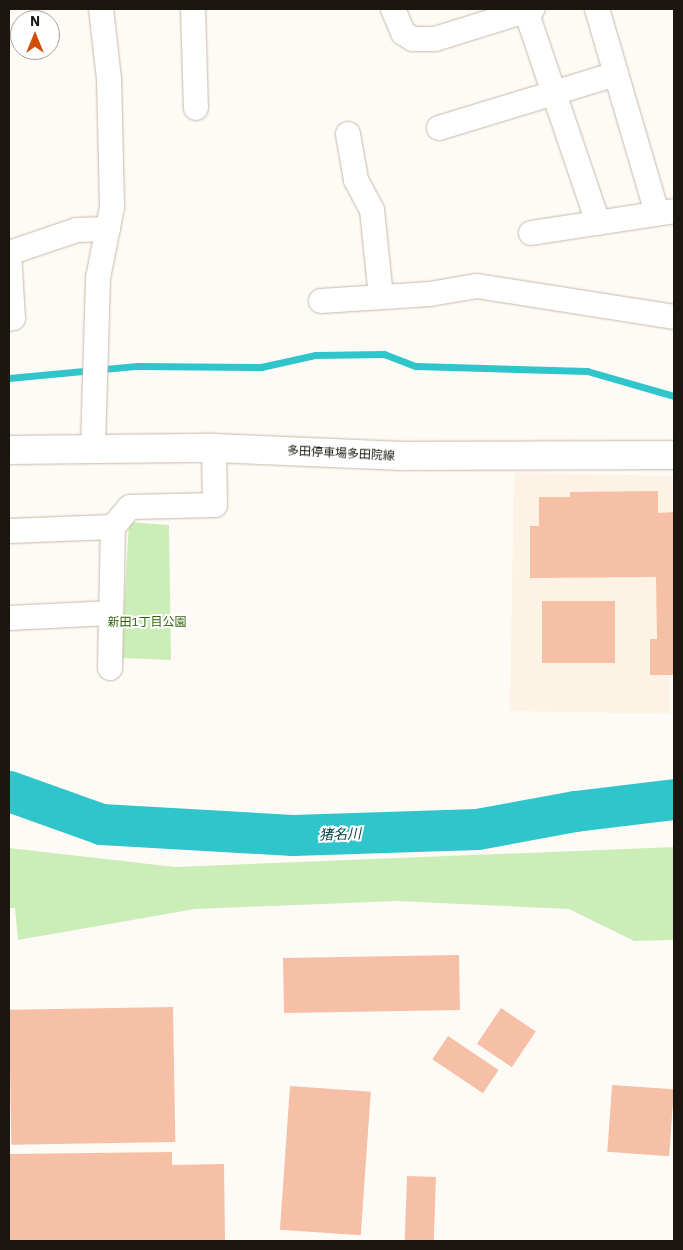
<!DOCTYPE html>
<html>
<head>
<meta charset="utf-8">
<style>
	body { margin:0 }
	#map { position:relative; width:683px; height:1250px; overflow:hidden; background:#fefbf7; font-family:"IBM Plex Sans","Noto Sans JP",sans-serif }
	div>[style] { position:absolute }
	.built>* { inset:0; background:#fdf3e4; transform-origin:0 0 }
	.green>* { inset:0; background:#cbeeb8 }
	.stream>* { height:7px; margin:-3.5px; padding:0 3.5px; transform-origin:3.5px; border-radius:3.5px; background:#2fc5cb }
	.river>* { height:41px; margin:-20.5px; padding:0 20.5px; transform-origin:20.5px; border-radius:20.5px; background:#2fc5cb }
	.building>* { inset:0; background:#f5c0a5; transform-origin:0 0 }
	.roads { filter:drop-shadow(0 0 1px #c5b9a7) drop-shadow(0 0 1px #c5b9a7) }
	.minor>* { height:24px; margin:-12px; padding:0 12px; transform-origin:12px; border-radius:12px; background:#fff }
	.secondary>* { height:28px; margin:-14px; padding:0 14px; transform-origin:14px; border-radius:14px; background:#fff }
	span { translate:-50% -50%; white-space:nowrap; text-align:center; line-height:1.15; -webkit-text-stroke:4px #fff; paint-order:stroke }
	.street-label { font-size:12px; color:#1b1710 }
	.park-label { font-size:12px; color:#34600d }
	.water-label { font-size:14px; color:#024548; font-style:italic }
	.frame { position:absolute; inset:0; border:10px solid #1b1710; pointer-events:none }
	.north { position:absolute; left:10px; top:10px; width:50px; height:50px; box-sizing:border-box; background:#fff; border:1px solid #a4a29f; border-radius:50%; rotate:0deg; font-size:14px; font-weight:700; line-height:20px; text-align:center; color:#1b1710 }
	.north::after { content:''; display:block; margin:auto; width:18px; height:22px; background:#d24d0a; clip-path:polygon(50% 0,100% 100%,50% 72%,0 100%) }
</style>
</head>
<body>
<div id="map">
	<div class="built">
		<i style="left:514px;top:473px;width:160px;height:238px;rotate:1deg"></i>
	</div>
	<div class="green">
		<i style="clip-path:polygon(129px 522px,169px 525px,171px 660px,121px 658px)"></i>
		<i style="clip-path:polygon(674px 847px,674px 940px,634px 941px,569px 909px,396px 901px,195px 909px,18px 940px,15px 908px,9px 908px,9px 848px,175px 867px)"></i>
	</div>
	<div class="stream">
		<i style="left:9px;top:378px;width:129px;rotate:-5.4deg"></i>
		<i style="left:137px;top:366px;width:124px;rotate:0.5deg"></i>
		<i style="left:261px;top:367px;width:55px;rotate:-12.5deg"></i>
		<i style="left:315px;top:355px;width:69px;rotate:-0.8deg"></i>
		<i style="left:384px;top:354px;width:34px;rotate:21deg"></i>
		<i style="left:416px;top:366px;width:171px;rotate:1.7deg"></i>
		<i style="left:587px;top:371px;width:91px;rotate:16deg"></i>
	</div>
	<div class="river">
		<i style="left:9px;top:791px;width:98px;rotate:19.7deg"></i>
		<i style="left:101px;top:824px;width:192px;rotate:3.3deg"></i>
		<i style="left:293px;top:835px;width:184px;rotate:-1.9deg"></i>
		<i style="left:477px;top:829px;width:100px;rotate:-10.4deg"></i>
		<i style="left:575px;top:811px;width:100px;rotate:-6.9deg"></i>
	</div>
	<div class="building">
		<i style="clip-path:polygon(658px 491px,658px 513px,674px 512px,674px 675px,650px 675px,650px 639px,657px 639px,656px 577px,530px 578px,530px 526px,539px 526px,539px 497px,570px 497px,570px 492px)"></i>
		<i style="left:542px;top:601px;width:73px;height:62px"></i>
		<i style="left:459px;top:955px;width:55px;height:176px;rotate:89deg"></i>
		<i style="left:173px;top:1007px;width:135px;height:164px;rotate:89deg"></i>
		<i style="left:501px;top:1008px;width:42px;height:43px;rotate:34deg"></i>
		<i style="left:448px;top:1036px;width:61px;height:28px;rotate:34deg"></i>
		<i style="left:612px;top:1085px;width:62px;height:67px;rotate:4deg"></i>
		<i style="left:290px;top:1086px;width:81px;height:144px;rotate:4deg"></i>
		<i style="clip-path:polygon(172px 1152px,172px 1165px,224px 1164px,225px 1241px,9px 1241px,9px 1154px)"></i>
		<i style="left:407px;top:1176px;width:29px;height:65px;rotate:2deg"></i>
	</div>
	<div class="roads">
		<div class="minor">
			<i style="left:193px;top:9px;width:99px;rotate:88.3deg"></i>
			<i style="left:393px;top:9px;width:26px;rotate:67deg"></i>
			<i style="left:403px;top:33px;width:12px;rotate:31deg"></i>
			<i style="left:413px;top:39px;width:22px"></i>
			<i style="left:435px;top:39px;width:102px;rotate:-17.2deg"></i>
			<i style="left:597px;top:9px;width:213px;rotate:73.6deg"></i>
			<i style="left:526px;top:11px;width:224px;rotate:71.2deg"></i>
			<i style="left:439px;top:128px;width:185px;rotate:-17deg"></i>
			<i style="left:348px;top:134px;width:47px;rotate:80.1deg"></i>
			<i style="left:356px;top:180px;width:34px;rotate:62deg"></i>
			<i style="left:372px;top:210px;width:87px;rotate:84.1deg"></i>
			<i style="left:531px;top:233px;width:145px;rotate:-8.7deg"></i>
			<i style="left:9px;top:253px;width:72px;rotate:-18.7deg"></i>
			<i style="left:77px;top:230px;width:31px;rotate:-2deg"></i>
			<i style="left:9px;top:253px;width:65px;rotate:86.5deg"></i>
			<i style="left:13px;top:318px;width:4px;rotate:166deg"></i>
			<i style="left:321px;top:301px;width:109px;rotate:-3.7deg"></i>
			<i style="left:430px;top:294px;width:48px;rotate:-9.7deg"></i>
			<i style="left:477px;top:286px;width:199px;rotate:8.9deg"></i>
			<i style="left:93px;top:447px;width:169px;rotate:-88.3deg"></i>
			<i style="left:98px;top:278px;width:72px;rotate:-78.8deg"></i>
			<i style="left:112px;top:207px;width:128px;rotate:-91.3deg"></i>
			<i style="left:109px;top:79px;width:70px;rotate:-96.5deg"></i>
			<i style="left:9px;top:531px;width:104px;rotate:-2.2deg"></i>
			<i style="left:9px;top:618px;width:102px;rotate:-2.8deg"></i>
			<i style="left:110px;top:668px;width:141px;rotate:-88.8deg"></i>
			<i style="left:113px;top:527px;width:26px;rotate:-50deg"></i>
			<i style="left:130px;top:507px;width:85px;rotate:-1.3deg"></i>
			<i style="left:215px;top:505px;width:57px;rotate:-91deg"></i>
		</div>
		<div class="secondary">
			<i style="left:9px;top:450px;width:205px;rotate:-0.6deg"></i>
			<i style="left:214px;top:448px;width:189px;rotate:2.4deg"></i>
			<i style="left:403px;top:456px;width:271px;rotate:-0.2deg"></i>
		</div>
	</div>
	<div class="street-label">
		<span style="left:341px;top:453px;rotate:3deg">多田停車場多田院線</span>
	</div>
	<div class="park-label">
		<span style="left:147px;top:622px">新田1丁目公園</span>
	</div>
	<div class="water-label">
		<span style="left:340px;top:834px;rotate:-2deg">猪名川</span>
	</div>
	<div class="frame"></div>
	<div class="north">N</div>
</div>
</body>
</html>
